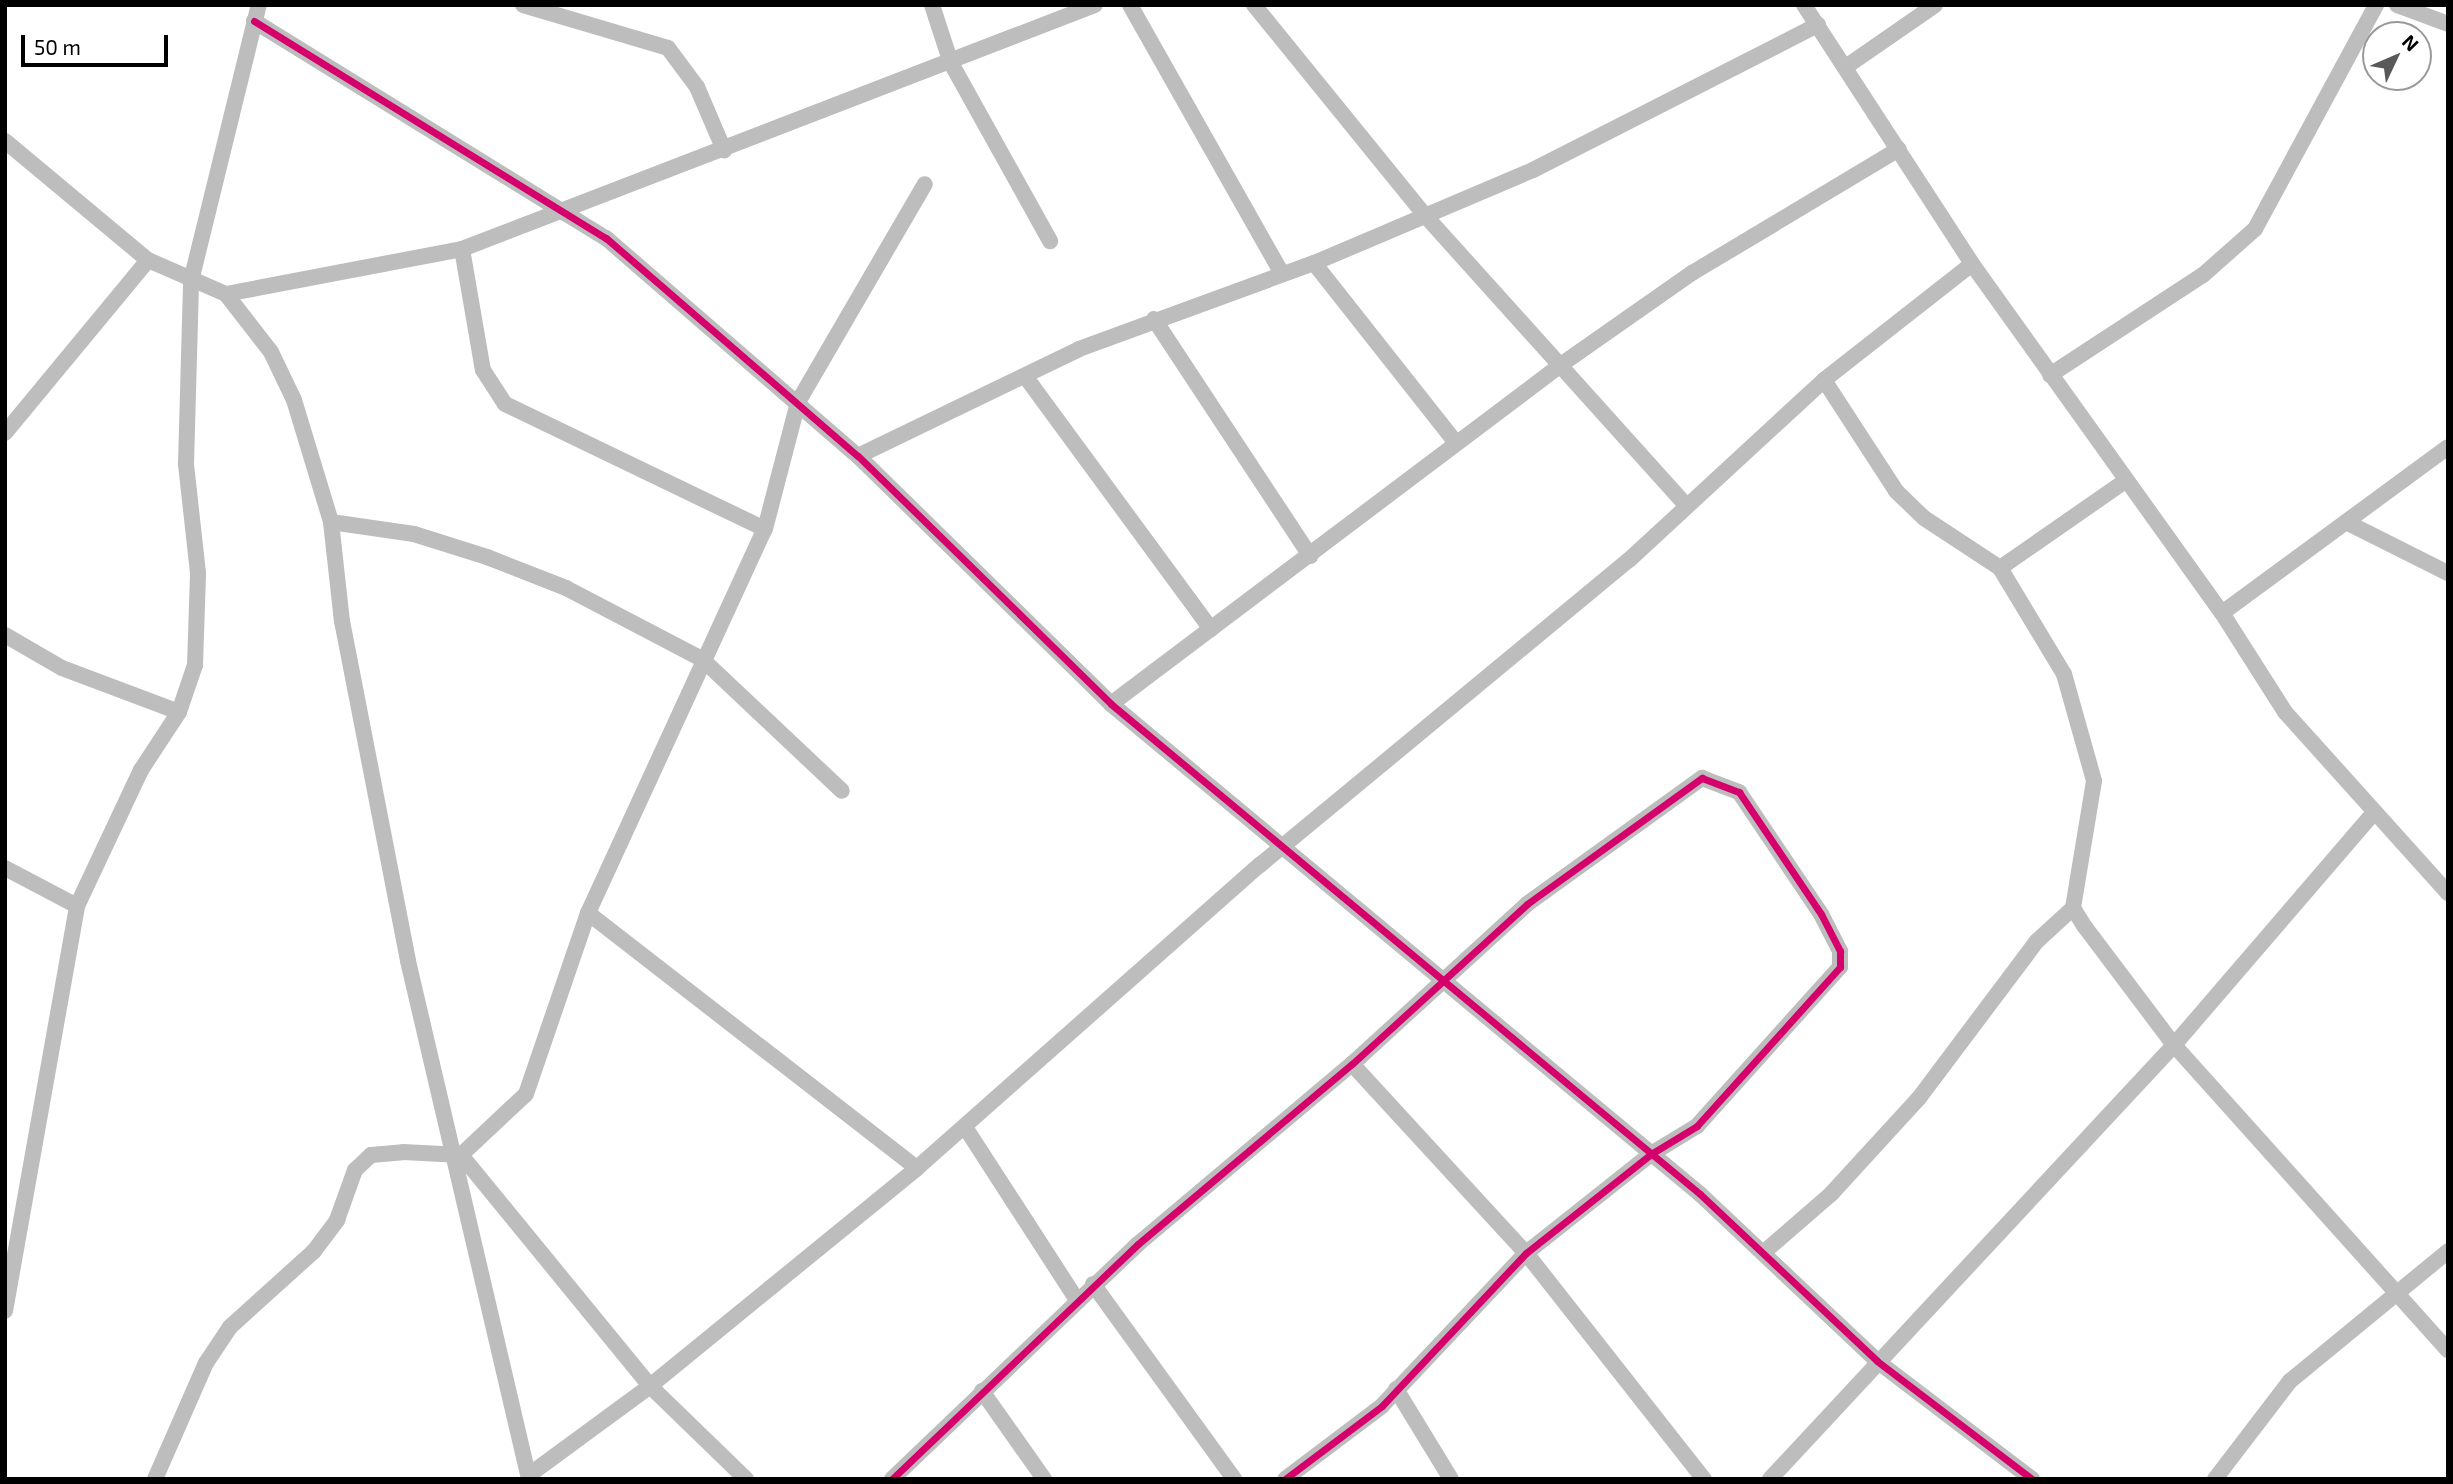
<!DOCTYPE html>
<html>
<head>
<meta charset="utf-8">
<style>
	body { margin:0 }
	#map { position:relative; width:2453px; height:1484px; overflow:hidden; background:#fff; font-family:"Exo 2",sans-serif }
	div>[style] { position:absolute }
	.street>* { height:16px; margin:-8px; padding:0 8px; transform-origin:8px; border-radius:8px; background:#bdbdbd }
	.cycleway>* { height:7px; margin:-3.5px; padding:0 3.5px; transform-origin:3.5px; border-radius:3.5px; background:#d6006c }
	span { translate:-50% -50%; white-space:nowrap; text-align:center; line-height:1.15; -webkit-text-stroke:6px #fff; paint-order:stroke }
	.frame { position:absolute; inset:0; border:7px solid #000; pointer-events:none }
	.north { position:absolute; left:2362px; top:21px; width:70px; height:70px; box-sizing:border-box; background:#fff; border:2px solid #999; border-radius:50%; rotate:46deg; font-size:19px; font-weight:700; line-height:28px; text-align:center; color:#000 }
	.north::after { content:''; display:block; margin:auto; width:24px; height:32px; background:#595959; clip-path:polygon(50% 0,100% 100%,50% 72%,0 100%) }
	.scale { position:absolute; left:21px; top:35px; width:147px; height:32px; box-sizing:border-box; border:4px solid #000; border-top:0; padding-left:9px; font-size:21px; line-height:24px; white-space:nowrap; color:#000; -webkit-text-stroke:5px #fff; paint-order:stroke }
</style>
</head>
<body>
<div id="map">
	<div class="street">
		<i style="left:523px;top:5px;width:151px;rotate:16.5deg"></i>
		<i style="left:668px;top:48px;width:49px;rotate:53.4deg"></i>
		<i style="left:697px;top:87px;width:69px;rotate:66.8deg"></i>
		<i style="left:932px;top:5px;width:61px;rotate:71.9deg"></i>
		<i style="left:951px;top:63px;width:204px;rotate:60.9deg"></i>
		<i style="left:1130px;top:5px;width:307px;rotate:60.5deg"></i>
		<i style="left:1254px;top:5px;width:267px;rotate:50.9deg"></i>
		<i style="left:1422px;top:212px;width:394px;rotate:48deg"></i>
		<i style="left:1804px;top:5px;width:309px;rotate:57deg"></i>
		<i style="left:1972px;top:264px;width:429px;rotate:54.4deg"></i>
		<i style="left:2222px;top:613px;width:117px;rotate:57.5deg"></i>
		<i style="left:2285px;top:712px;width:244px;rotate:48deg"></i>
		<i style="left:2397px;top:5px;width:54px;rotate:20.4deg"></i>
		<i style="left:254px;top:21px;width:414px;rotate:31.7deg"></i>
		<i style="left:606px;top:238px;width:333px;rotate:40.9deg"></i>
		<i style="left:858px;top:456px;width:354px;rotate:44.4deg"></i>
		<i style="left:1111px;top:704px;width:766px;rotate:39.76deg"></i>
		<i style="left:1700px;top:1194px;width:243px;rotate:43.3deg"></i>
		<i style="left:1877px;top:1361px;width:195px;rotate:37.3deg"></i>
		<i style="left:1847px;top:66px;width:107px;rotate:-34.7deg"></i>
		<i style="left:5px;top:141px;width:186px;rotate:39.8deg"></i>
		<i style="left:148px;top:260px;width:85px;rotate:23.6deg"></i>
		<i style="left:226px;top:294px;width:73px;rotate:52.2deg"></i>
		<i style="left:271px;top:352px;width:53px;rotate:64.4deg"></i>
		<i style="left:294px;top:400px;width:127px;rotate:73.1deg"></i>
		<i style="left:331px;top:522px;width:100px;rotate:83.7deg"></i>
		<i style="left:342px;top:621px;width:346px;rotate:79deg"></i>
		<i style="left:408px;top:961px;width:532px;rotate:76.85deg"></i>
		<i style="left:462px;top:249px;width:123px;rotate:80.2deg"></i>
		<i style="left:483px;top:370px;width:40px;rotate:57.1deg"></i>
		<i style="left:505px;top:404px;width:288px;rotate:25.7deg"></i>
		<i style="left:1314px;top:263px;width:229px;rotate:51.7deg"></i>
		<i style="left:226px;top:294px;width:240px;rotate:-10.8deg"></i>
		<i style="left:462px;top:249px;width:678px;rotate:-21.08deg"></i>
		<i style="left:1154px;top:319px;width:284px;rotate:56.6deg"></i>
		<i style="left:2050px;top:375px;width:183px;rotate:-33.2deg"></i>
		<i style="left:2203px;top:275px;width:69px;rotate:-41.5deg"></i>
		<i style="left:2255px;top:229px;width:255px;rotate:-61.6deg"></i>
		<i style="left:1025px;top:376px;width:314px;rotate:53.7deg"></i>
		<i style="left:1824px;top:380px;width:132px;rotate:57deg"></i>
		<i style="left:1896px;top:491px;width:39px;rotate:44deg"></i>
		<i style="left:1924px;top:518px;width:91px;rotate:33.3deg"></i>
		<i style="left:2000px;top:568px;width:124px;rotate:58.9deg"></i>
		<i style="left:2064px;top:674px;width:111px;rotate:74.3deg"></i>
		<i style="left:2094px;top:781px;width:129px;rotate:99.4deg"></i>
		<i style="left:2073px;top:908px;width:22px;rotate:58deg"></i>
		<i style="left:2085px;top:927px;width:148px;rotate:53deg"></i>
		<i style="left:2174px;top:1045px;width:410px;rotate:48.1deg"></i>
		<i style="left:5px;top:433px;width:224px;rotate:-50.4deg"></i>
		<i style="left:858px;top:456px;width:246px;rotate:-25.8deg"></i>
		<i style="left:1079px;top:349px;width:250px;rotate:-20.1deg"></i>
		<i style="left:1314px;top:263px;width:238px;rotate:-23deg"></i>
		<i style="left:1533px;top:170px;width:320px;rotate:-27deg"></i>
		<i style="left:331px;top:522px;width:84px;rotate:8.2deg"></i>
		<i style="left:414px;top:534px;width:77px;rotate:17.5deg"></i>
		<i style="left:487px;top:557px;width:85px;rotate:21.4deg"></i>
		<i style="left:566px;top:588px;width:153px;rotate:27.6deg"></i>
		<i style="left:702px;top:659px;width:192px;rotate:43.3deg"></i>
		<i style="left:2346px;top:522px;width:114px;rotate:26.6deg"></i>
		<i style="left:2000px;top:568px;width:152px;rotate:-34.8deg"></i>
		<i style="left:2222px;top:613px;width:280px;rotate:-36.3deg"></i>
		<i style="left:5px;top:635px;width:66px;rotate:30.1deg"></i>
		<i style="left:62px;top:668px;width:125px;rotate:20.6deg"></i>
		<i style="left:1111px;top:704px;width:565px;rotate:-37.01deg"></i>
		<i style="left:1562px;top:364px;width:159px;rotate:-35deg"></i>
		<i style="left:1692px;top:273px;width:241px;rotate:-30.9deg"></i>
		<i style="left:5px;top:868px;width:81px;rotate:27.8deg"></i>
		<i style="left:588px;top:913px;width:416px;rotate:37.8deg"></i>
		<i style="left:1352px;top:1064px;width:257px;rotate:47.4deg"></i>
		<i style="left:1526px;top:1253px;width:288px;rotate:51.8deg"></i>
		<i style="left:965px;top:1127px;width:206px;rotate:57.1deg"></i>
		<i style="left:461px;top:1155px;width:89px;rotate:-43.2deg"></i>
		<i style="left:526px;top:1094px;width:191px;rotate:-71.1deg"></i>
		<i style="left:588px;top:913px;width:423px;rotate:-65.3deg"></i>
		<i style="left:765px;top:529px;width:131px;rotate:-75.4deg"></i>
		<i style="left:798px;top:402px;width:252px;rotate:-59.8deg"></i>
		<i style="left:1763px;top:1253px;width:90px;rotate:-40.9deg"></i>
		<i style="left:1831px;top:1194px;width:130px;rotate:-47.5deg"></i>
		<i style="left:1919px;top:1098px;width:196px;rotate:-53.1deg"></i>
		<i style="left:2037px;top:941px;width:49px;rotate:-42.5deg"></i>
		<i style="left:1093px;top:1284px;width:241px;rotate:54.1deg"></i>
		<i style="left:5px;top:1311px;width:411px;rotate:-79.9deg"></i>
		<i style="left:77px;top:906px;width:150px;rotate:-64.8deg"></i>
		<i style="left:141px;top:770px;width:69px;rotate:-56.8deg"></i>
		<i style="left:179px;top:712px;width:50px;rotate:-71.2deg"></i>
		<i style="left:195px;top:665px;width:92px;rotate:-88.1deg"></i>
		<i style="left:198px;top:573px;width:110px;rotate:-96.3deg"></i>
		<i style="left:186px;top:464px;width:183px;rotate:-88.4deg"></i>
		<i style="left:191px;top:281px;width:284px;rotate:-76.2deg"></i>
		<i style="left:1396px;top:1389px;width:105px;rotate:58.6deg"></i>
		<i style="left:982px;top:1391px;width:108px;rotate:54.8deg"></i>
		<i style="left:529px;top:1475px;width:150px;rotate:-36.3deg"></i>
		<i style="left:650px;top:1386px;width:345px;rotate:-39.2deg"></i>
		<i style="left:917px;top:1168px;width:458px;rotate:-41.5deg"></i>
		<i style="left:1260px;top:865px;width:479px;rotate:-39.6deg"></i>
		<i style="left:1629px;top:560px;width:265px;rotate:-42.7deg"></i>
		<i style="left:1824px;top:380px;width:188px;rotate:-38.1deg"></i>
		<i style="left:155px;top:1479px;width:127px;rotate:-66.3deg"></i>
		<i style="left:206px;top:1363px;width:43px;rotate:-56.3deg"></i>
		<i style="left:230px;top:1327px;width:113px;rotate:-42.1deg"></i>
		<i style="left:314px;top:1251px;width:39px;rotate:-53deg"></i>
		<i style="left:337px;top:1220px;width:53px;rotate:-70.2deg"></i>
		<i style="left:355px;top:1170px;width:22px;rotate:-43deg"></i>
		<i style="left:371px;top:1155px;width:32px;rotate:-5deg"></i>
		<i style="left:403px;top:1152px;width:58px;rotate:3deg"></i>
		<i style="left:461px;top:1155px;width:298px;rotate:50.7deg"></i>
		<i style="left:650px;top:1386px;width:134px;rotate:44.1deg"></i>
		<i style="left:892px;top:1479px;width:340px;rotate:-43.7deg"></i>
		<i style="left:1138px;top:1244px;width:280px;rotate:-40.1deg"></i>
		<i style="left:1352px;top:1064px;width:237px;rotate:-42.4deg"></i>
		<i style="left:1527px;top:904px;width:216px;rotate:-35.8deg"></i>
		<i style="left:1702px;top:778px;width:40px;rotate:21deg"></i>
		<i style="left:1739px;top:792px;width:147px;rotate:56.1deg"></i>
		<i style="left:1821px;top:914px;width:42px;rotate:62.8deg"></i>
		<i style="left:1840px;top:951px;width:16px;rotate:90deg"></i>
		<i style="left:1840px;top:967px;width:214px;rotate:132deg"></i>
		<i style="left:1697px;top:1126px;width:54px;rotate:148.7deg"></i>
		<i style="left:1651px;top:1154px;width:159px;rotate:141.6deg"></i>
		<i style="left:1526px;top:1253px;width:210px;rotate:133.3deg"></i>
		<i style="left:1382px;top:1406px;width:121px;rotate:143deg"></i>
		<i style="left:1770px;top:1479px;width:593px;rotate:-47.05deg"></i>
		<i style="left:2174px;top:1045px;width:305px;rotate:-49.3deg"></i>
		<i style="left:2215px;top:1479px;width:123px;rotate:-52.6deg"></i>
		<i style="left:2290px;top:1381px;width:205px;rotate:-39.4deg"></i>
	</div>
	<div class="cycleway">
		<i style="left:254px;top:21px;width:414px;rotate:31.7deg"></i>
		<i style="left:606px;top:238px;width:333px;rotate:40.9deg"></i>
		<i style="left:858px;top:456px;width:354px;rotate:44.4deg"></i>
		<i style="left:1111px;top:704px;width:766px;rotate:39.76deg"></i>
		<i style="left:1700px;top:1194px;width:243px;rotate:43.3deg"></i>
		<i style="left:1877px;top:1361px;width:195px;rotate:37.3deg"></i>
		<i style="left:892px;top:1479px;width:340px;rotate:-43.7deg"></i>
		<i style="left:1138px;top:1244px;width:280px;rotate:-40.1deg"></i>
		<i style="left:1352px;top:1064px;width:237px;rotate:-42.4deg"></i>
		<i style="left:1527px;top:904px;width:216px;rotate:-35.8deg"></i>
		<i style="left:1702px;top:778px;width:40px;rotate:21deg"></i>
		<i style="left:1739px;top:792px;width:147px;rotate:56.1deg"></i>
		<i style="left:1821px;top:914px;width:42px;rotate:62.8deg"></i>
		<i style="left:1840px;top:951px;width:16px;rotate:90deg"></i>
		<i style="left:1840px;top:967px;width:214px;rotate:132deg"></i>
		<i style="left:1697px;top:1126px;width:54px;rotate:148.7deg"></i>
		<i style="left:1651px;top:1154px;width:159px;rotate:141.6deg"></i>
		<i style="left:1526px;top:1253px;width:210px;rotate:133.3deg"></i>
		<i style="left:1382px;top:1406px;width:121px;rotate:143deg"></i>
	</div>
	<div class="frame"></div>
	<div class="north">N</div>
	<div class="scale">50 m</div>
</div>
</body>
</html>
